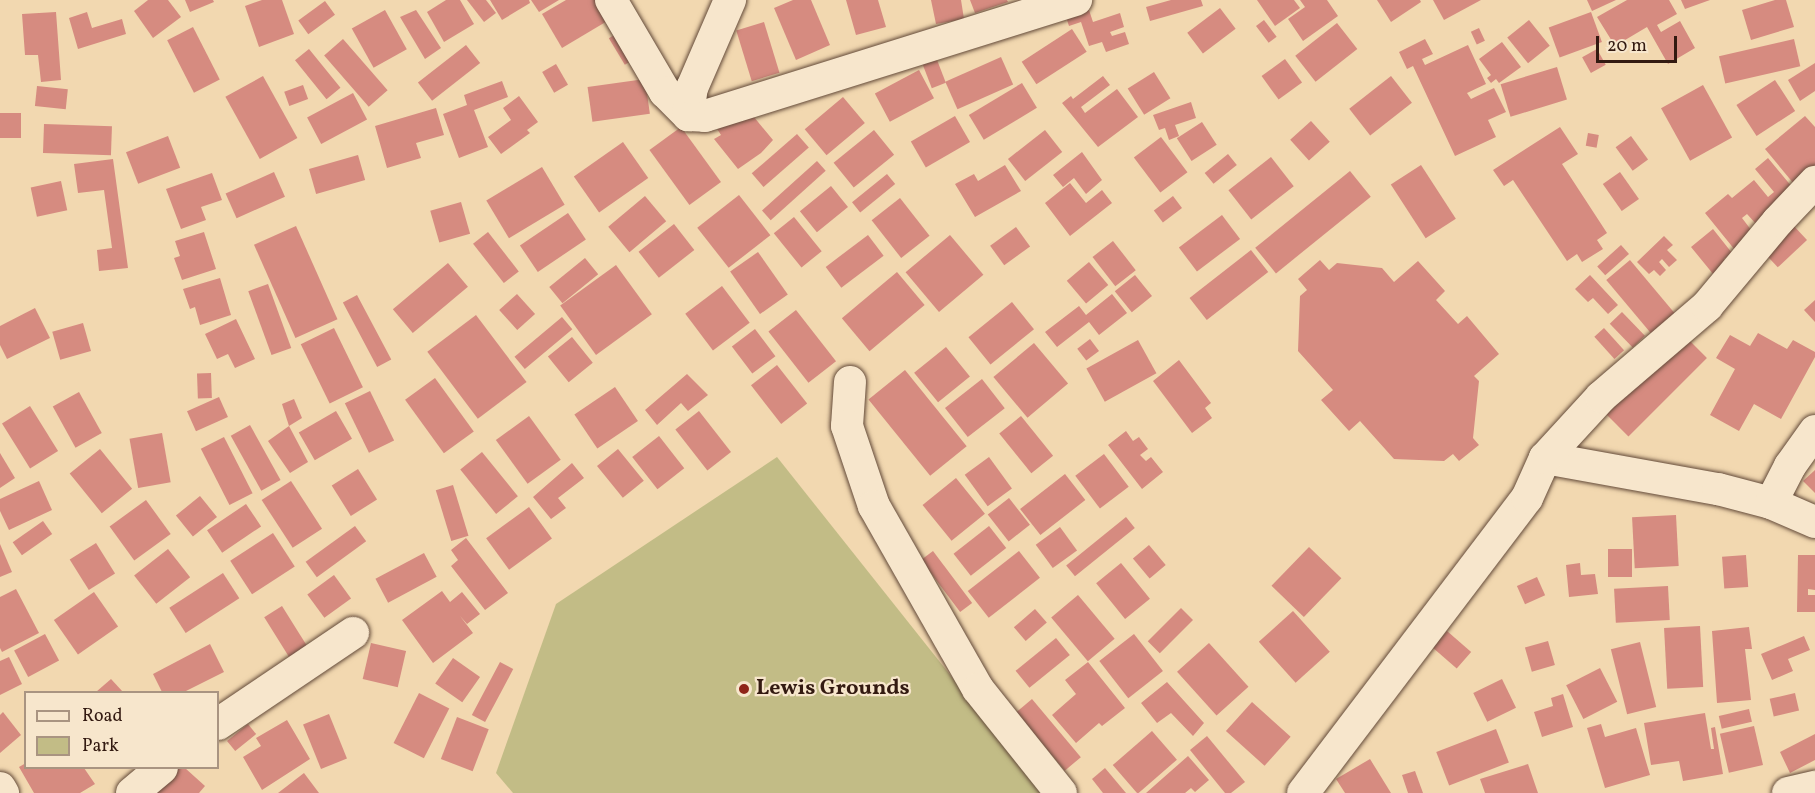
<!DOCTYPE html>
<html>
<head>
<meta charset="utf-8">
<style>
	body { margin:0 }
	#map { position:relative; width:1815px; height:793px; overflow:hidden; background:#f2d8b0; font-family:Vollkorn,serif }
	div>[style] { position:absolute }
	.green>* { inset:0; background:#c2bc86 }
	.building>* { inset:0; background:#d68b80; transform-origin:0 0 }
	.roads { filter:drop-shadow(0 0 2px #634a39) drop-shadow(0 0 2px #634a39) }
	.street>* { height:32px; margin:-16px; padding:0 16px; transform-origin:16px; border-radius:16px; background:#f7e6cc }
	.dots>* { width:16px; height:16px; translate:-50% -50%; box-sizing:border-box; border:3px solid #f7e6cc; border-radius:50% }
	span { translate:-50% -50%; white-space:nowrap; text-align:center; line-height:1.15; -webkit-text-stroke:4.5px #f7e6cc; paint-order:stroke }
	.poi-label { font-size:22px; color:#331a11; font-weight:700 }
	.left { translate:0 -50%; text-align:left }
	.legend { position:absolute; left:24px; top:691px; width:195px; height:78px; box-sizing:border-box; background:#f7e6cc; border:2px solid #a99481; margin:0; padding:8px 10px; list-style:none; font-size:18px; color:#331a11 }
	.legend li { display:flex; align-items:center; gap:12px; height:30px }
	.legend b { width:30px; border:2px solid #a99481 }
	.scale { position:absolute; left:1596px; top:36px; width:81px; height:27px; box-sizing:border-box; border:3px solid #331a11; border-top:0; padding-left:8px; font-size:18px; line-height:21px; white-space:nowrap; color:#331a11; -webkit-text-stroke:4px #f7e6cc; paint-order:stroke }
</style>
</head>
<body>
<div id="map">
	<div class="green">
		<i style="clip-path:polygon(777px 457px,1044px 793px,513px 793px,496px 773px,556px 604px)"></i>
	</div>
	<div class="building">
		<i style="clip-path:polygon(148px 0,168px 0,181px 17px,153px 38px,134px 11px)"></i>
		<i style="clip-path:polygon(185px 0,213px 0,214px 2px,190px 12px)"></i>
		<i style="clip-path:polygon(262px 0,282px 0,294px 34px,259px 47px,245px 6px)"></i>
		<i style="clip-path:polygon(446px 0,460px 0,474px 24px,444px 42px,427px 12px)"></i>
		<i style="clip-path:polygon(467px 0,486px 0,496px 13px,484px 22px)"></i>
		<i style="clip-path:polygon(490px 0,529px 0,530px 3px,502px 20px)"></i>
		<i style="clip-path:polygon(531px 0,559px 0,539px 12px)"></i>
		<i style="clip-path:polygon(566px 0,597px 0,609px 20px,562px 48px,542px 14px)"></i>
		<i style="clip-path:polygon(793px 0,811px 0,830px 45px,796px 60px,774px 8px)"></i>
		<i style="clip-path:polygon(846px 0,878px 0,886px 27px,856px 35px)"></i>
		<i style="clip-path:polygon(931px 0,961px 0,964px 19px,936px 24px)"></i>
		<i style="clip-path:polygon(970px 0,1007px 0,1008px 2px,975px 13px)"></i>
		<i style="clip-path:polygon(1171px 0,1201px 0,1203px 6px,1150px 21px,1146px 7px)"></i>
		<i style="clip-path:polygon(1257px 0,1294px 0,1300px 8px,1275px 26px)"></i>
		<i style="clip-path:polygon(1300px 0,1327px 0,1338px 16px,1303px 41px,1288px 19px,1305px 7px)"></i>
		<i style="clip-path:polygon(1377px 0,1420px 0,1421px 2px,1391px 22px)"></i>
		<i style="clip-path:polygon(1433px 0,1481px 0,1444px 20px)"></i>
		<i style="clip-path:polygon(1587px 0,1616px 0,1592px 11px)"></i>
		<i style="clip-path:polygon(1627px 0,1669px 0,1677px 14px,1657px 25px,1661px 32px,1680px 21px,1695px 48px,1668px 64px,1647px 27px,1615px 46px,1597px 17px)"></i>
		<i style="clip-path:polygon(1681px 0,1710px 0,1685px 9px)"></i>
		<i style="clip-path:polygon(1775px 0,1786px 0,1794px 27px,1751px 40px,1742px 10px)"></i>
		<i style="left:325px;top:1px;width:17px;height:33px;rotate:54deg"></i>
		<i style="clip-path:polygon(1086px 1px,1093px 22px,1120px 13px,1124px 27px,1110px 32px,1112px 36px,1125px 32px,1129px 44px,1106px 52px,1102px 42px,1089px 46px,1081px 22px,1069px 26px,1063px 8px)"></i>
		<i style="left:1220px;top:8px;width:26px;height:41px;rotate:53deg"></i>
		<i style="left:385px;top:10px;width:45px;height:38px;rotate:61deg"></i>
		<i style="clip-path:polygon(416px 10px,441px 48px,425px 59px,400px 17px)"></i>
		<i style="clip-path:polygon(56px 12px,61px 80px,41px 82px,38px 55px,25px 55px,22px 14px)"></i>
		<i style="clip-path:polygon(87px 12px,92px 28px,122px 19px,126px 34px,78px 49px,69px 18px)"></i>
		<i style="left:1591px;top:12px;width:32px;height:45px;rotate:70deg"></i>
		<i style="left:1264px;top:20px;width:21px;height:10px;rotate:53deg"></i>
		<i style="left:1529px;top:20px;width:33px;height:28px;rotate:51deg"></i>
		<i style="left:764px;top:22px;width:53px;height:29px;rotate:73deg"></i>
		<i style="left:1337px;top:23px;width:33px;height:53px;rotate:52deg"></i>
		<i style="left:193px;top:27px;width:59px;height:29px;rotate:63deg"></i>
		<i style="left:626px;top:28px;width:31px;height:20px;rotate:59deg"></i>
		<i style="left:1479px;top:28px;width:14px;height:9px;rotate:65deg"></i>
		<i style="left:1072px;top:29px;width:27px;height:60px;rotate:57deg"></i>
		<i style="left:343px;top:39px;width:68px;height:25px;rotate:49deg"></i>
		<i style="clip-path:polygon(1425px 39px,1433px 54px,1422px 59px,1425px 65px,1468px 45px,1486px 84px,1467px 93px,1471px 99px,1494px 88px,1506px 112px,1488px 120px,1496px 137px,1455px 156px,1413px 66px,1407px 69px,1399px 52px)"></i>
		<i style="left:1794px;top:39px;width:28px;height:77px;rotate:77deg"></i>
		<i style="clip-path:polygon(1502px 42px,1521px 67px,1499px 83px,1496px 79px,1491px 83px,1487px 78px,1491px 75px,1479px 59px)"></i>
		<i style="left:466px;top:45px;width:23px;height:61px;rotate:52deg"></i>
		<i style="left:309px;top:49px;width:50px;height:18px;rotate:51deg"></i>
		<i style="left:1597px;top:49px;width:18px;height:17px;rotate:61deg"></i>
		<i style="left:934px;top:52px;width:33px;height:15px;rotate:69deg"></i>
		<i style="left:1001px;top:57px;width:30px;height:61px;rotate:66deg"></i>
		<i style="left:1285px;top:59px;width:29px;height:29px;rotate:54deg"></i>
		<i style="clip-path:polygon(1815px 63px,1815px 91px,1800px 101px,1788px 80px)"></i>
		<i style="left:556px;top:64px;width:24px;height:16px;rotate:60deg"></i>
		<i style="left:1557px;top:67px;width:34px;height:59px;rotate:73deg"></i>
		<i style="left:919px;top:70px;width:32px;height:50px;rotate:62deg"></i>
		<i style="left:1154px;top:72px;width:31px;height:31px;rotate:58deg"></i>
		<i style="left:263px;top:76px;width:71px;height:43px;rotate:61deg"></i>
		<i style="clip-path:polygon(1103px 76px,1110px 85px,1081px 107px,1085px 113px,1117px 89px,1138px 117px,1098px 147px,1062px 103px,1071px 96px,1073px 99px)"></i>
		<i style="left:1391px;top:76px;width:34px;height:53px;rotate:52deg"></i>
		<i style="left:645px;top:79px;width:35px;height:58px;rotate:82deg"></i>
		<i style="left:1775px;top:80px;width:37px;height:46px;rotate:57deg"></i>
		<i style="clip-path:polygon(502px 81px,508px 97px,474px 110px,488px 147px,459px 158px,443px 114px,467px 105px,464px 95px)"></i>
		<i style="left:1022px;top:83px;width:29px;height:62px;rotate:59deg"></i>
		<i style="left:303px;top:85px;width:15px;height:20px;rotate:70deg"></i>
		<i style="left:1703px;top:85px;width:60px;height:48px;rotate:61deg"></i>
		<i style="left:37px;top:86px;width:31px;height:20px;rotate:6deg"></i>
		<i style="left:353px;top:93px;width:30px;height:52px;rotate:62deg"></i>
		<i style="clip-path:polygon(519px 96px,538px 122px,527px 130px,530px 133px,501px 154px,488px 137px,511px 120px,503px 108px)"></i>
		<i style="left:843px;top:97px;width:34px;height:50px;rotate:50deg"></i>
		<i style="clip-path:polygon(1191px 102px,1196px 118px,1175px 125px,1179px 136px,1169px 140px,1165px 128px,1159px 130px,1153px 115px)"></i>
		<i style="clip-path:polygon(436px 108px,444px 135px,416px 143px,421px 158px,387px 168px,375px 126px)"></i>
		<i style="clip-path:polygon(749px 111px,773px 140px,761px 153px,738px 169px,714px 139px,721px 135px,712px 121px)"></i>
		<i style="left:0;top:113px;width:21px;height:25px"></i>
		<i style="left:955px;top:116px;width:30px;height:51px;rotate:60deg"></i>
		<i style="clip-path:polygon(1805px 116px,1815px 127px,1815px 177px,1799px 190px,1765px 149px)"></i>
		<i style="left:1311px;top:121px;width:28px;height:28px;rotate:48deg"></i>
		<i style="left:1202px;top:122px;width:27px;height:30px;rotate:57deg"></i>
		<i style="left:44px;top:124px;width:68px;height:29px;rotate:2deg"></i>
		<i style="left:681px;top:127px;width:68px;height:39px;rotate:54deg"></i>
		<i style="clip-path:polygon(1560px 127px,1578px 154px,1562px 164px,1607px 233px,1597px 240px,1603px 249px,1582px 262px,1577px 254px,1567px 261px,1513px 180px,1504px 186px,1493px 170px)"></i>
		<i style="left:874px;top:130px;width:32px;height:52px;rotate:51deg"></i>
		<i style="left:1045px;top:130px;width:28px;height:47px;rotate:52deg"></i>
		<i style="left:1588px;top:133px;width:11px;height:13px;rotate:10deg"></i>
		<i style="left:797px;top:134px;width:18px;height:60px;rotate:49deg"></i>
		<i style="left:168px;top:136px;width:34px;height:45px;rotate:69deg"></i>
		<i style="left:1631px;top:136px;width:29px;height:19px;rotate:54deg"></i>
		<i style="left:1161px;top:137px;width:44px;height:34px;rotate:53deg"></i>
		<i style="left:623px;top:142px;width:44px;height:60px;rotate:55deg"></i>
		<i style="clip-path:polygon(1082px 152px,1102px 180px,1086px 194px,1074px 178px,1063px 187px,1053px 175px)"></i>
		<i style="left:1228px;top:154px;width:14px;height:30px;rotate:51deg"></i>
		<i style="left:358px;top:155px;width:26px;height:51px;rotate:74deg"></i>
		<i style="left:1271px;top:157px;width:37px;height:54px;rotate:52deg"></i>
		<i style="clip-path:polygon(1768px 158px,1797px 193px,1757px 225px,1747px 214px,1742px 218px,1758px 239px,1739px 255px,1705px 213px,1728px 194px,1732px 198px,1754px 180px,1768px 197px,1774px 192px,1755px 169px)"></i>
		<i style="clip-path:polygon(113px 159px,128px 268px,99px 271px,97px 250px,112px 248px,104px 190px,78px 193px,74px 164px)"></i>
		<i style="left:817px;top:161px;width:13px;height:74px;rotate:48deg"></i>
		<i style="clip-path:polygon(1005px 165px,1021px 191px,975px 217px,955px 184px,974px 174px,978px 181px)"></i>
		<i style="left:1421px;top:165px;width:64px;height:36px;rotate:57deg"></i>
		<i style="left:542px;top:167px;width:44px;height:65px;rotate:59deg"></i>
		<i style="left:1350px;top:171px;width:33px;height:122px;rotate:51deg"></i>
		<i style="left:274px;top:172px;width:27px;height:53px;rotate:66deg"></i>
		<i style="left:1620px;top:172px;width:33px;height:21px;rotate:55deg"></i>
		<i style="clip-path:polygon(212px 173px,222px 200px,201px 207px,206px 220px,181px 229px,166px 189px)"></i>
		<i style="left:887px;top:174px;width:13px;height:45px;rotate:51deg"></i>
		<i style="left:61px;top:181px;width:30px;height:31px;rotate:78deg"></i>
		<i style="clip-path:polygon(1070px 183px,1086px 203px,1102px 190px,1112px 203px,1070px 236px,1045px 203px)"></i>
		<i style="left:831px;top:186px;width:27px;height:40px;rotate:51deg"></i>
		<i style="left:739px;top:195px;width:51px;height:53px;rotate:52deg"></i>
		<i style="left:645px;top:196px;width:33px;height:48px;rotate:50deg"></i>
		<i style="left:1173px;top:196px;width:15px;height:24px;rotate:53deg"></i>
		<i style="left:900px;top:198px;width:48px;height:36px;rotate:52deg"></i>
		<i style="left:461px;top:202px;width:33px;height:32px;rotate:74deg"></i>
		<i style="left:568px;top:213px;width:32px;height:58px;rotate:56deg"></i>
		<i style="left:1222px;top:215px;width:30px;height:54px;rotate:53deg"></i>
		<i style="left:794px;top:217px;width:44px;height:26px;rotate:51deg"></i>
		<i style="left:674px;top:224px;width:33px;height:45px;rotate:52deg"></i>
		<i style="left:1792px;top:224px;width:22px;height:40px;rotate:47deg"></i>
		<i style="left:296px;top:226px;width:102px;height:46px;rotate:66deg"></i>
		<i style="left:1016px;top:227px;width:24px;height:32px;rotate:54deg"></i>
		<i style="clip-path:polygon(1713px 229px,1732px 253px,1724px 259px,1731px 269px,1718px 280px,1691px 247px)"></i>
		<i style="clip-path:polygon(204px 232px,216px 269px,182px 280px,174px 258px,180px 256px,175px 241px)"></i>
		<i style="left:488px;top:232px;width:50px;height:19px;rotate:52deg"></i>
		<i style="left:868px;top:235px;width:26px;height:53px;rotate:53deg"></i>
		<i style="left:950px;top:235px;width:52px;height:58px;rotate:50deg"></i>
		<i style="clip-path:polygon(1664px 236px,1673px 245px,1667px 250px,1677px 260px,1669px 267px,1662px 259px,1659px 262px,1666px 270px,1660px 276px,1654px 270px,1649px 274px,1637px 262px)"></i>
		<i style="left:1113px;top:241px;width:37px;height:26px;rotate:52deg"></i>
		<i style="left:1621px;top:245px;width:12px;height:32px;rotate:48deg"></i>
		<i style="left:1251px;top:250px;width:28px;height:78px;rotate:52deg"></i>
		<i style="left:758px;top:252px;width:52px;height:34px;rotate:55deg"></i>
		<i style="left:585px;top:258px;width:21px;height:46px;rotate:51deg"></i>
		<i style="clip-path:polygon(1320px 260px,1329px 270px,1337px 263px,1382px 268px,1394px 282px,1418px 261px,1445px 291px,1436px 300px,1458px 324px,1467px 316px,1499px 354px,1474px 376px,1479px 381px,1473px 438px,1479px 445px,1459px 461px,1453px 454px,1444px 461px,1394px 459px,1360px 421px,1349px 431px,1321px 400px,1333px 390px,1298px 351px,1300px 296px,1307px 290px,1298px 279px)"></i>
		<i style="left:1630px;top:260px;width:77px;height:31px;rotate:50deg"></i>
		<i style="left:1089px;top:262px;width:30px;height:29px;rotate:50deg"></i>
		<i style="left:448px;top:263px;width:31px;height:72px;rotate:50deg"></i>
		<i style="left:616px;top:265px;width:61px;height:69px;rotate:54deg"></i>
		<i style="left:897px;top:272px;width:43px;height:72px;rotate:50deg"></i>
		<i style="left:1135px;top:275px;width:27px;height:26px;rotate:51deg"></i>
		<i style="clip-path:polygon(1590px 275px,1618px 305px,1608px 314px,1593px 298px,1588px 302px,1575px 289px)"></i>
		<i style="clip-path:polygon(220px 278px,231px 315px,200px 325px,195px 307px,190px 309px,183px 289px)"></i>
		<i style="left:268px;top:284px;width:68px;height:21px;rotate:70deg"></i>
		<i style="left:722px;top:286px;width:46px;height:46px;rotate:53deg"></i>
		<i style="left:517px;top:294px;width:27px;height:24px;rotate:48deg"></i>
		<i style="clip-path:polygon(1112px 294px,1127px 313px,1099px 335px,1089px 322px,1057px 347px,1045px 332px,1079px 306px,1086px 315px)"></i>
		<i style="left:357px;top:295px;width:73px;height:16px;rotate:62deg"></i>
		<i style="clip-path:polygon(1815px 300px,1815px 322px,1804px 310px)"></i>
		<i style="left:1012px;top:302px;width:35px;height:56px;rotate:51deg"></i>
		<i style="clip-path:polygon(35px 308px,50px 338px,7px 359px,0 345px,0 326px)"></i>
		<i style="left:796px;top:310px;width:65px;height:35px;rotate:52deg"></i>
		<i style="left:1622px;top:312px;width:33px;height:17px;rotate:46deg"></i>
		<i style="left:476px;top:315px;width:84px;height:61px;rotate:53deg"></i>
		<i style="left:562px;top:317px;width:16px;height:62px;rotate:50deg"></i>
		<i style="clip-path:polygon(236px 319px,255px 359px,235px 368px,228px 354px,217px 359px,205px 334px)"></i>
		<i style="left:83px;top:323px;width:29px;height:32px;rotate:74deg"></i>
		<i style="left:334px;top:328px;width:66px;height:37px;rotate:64deg"></i>
		<i style="left:1604px;top:328px;width:30px;height:13px;rotate:48deg"></i>
		<i style="left:755px;top:329px;width:34px;height:29px;rotate:53deg"></i>
		<i style="clip-path:polygon(1758px 333px,1787px 349px,1793px 340px,1815px 352px,1815px 357px,1781px 419px,1754px 404px,1739px 431px,1710px 415px,1735px 369px,1716px 358px,1730px 335px,1750px 346px)"></i>
		<i style="left:1685px;top:336px;width:31px;height:111px;rotate:45deg"></i>
		<i style="left:572px;top:337px;width:33px;height:31px;rotate:51deg"></i>
		<i style="left:1090px;top:339px;width:15px;height:16px;rotate:53deg"></i>
		<i style="left:1138px;top:340px;width:38px;height:59px;rotate:61deg"></i>
		<i style="left:1034px;top:343px;width:53px;height:53px;rotate:50deg"></i>
		<i style="left:946px;top:347px;width:38px;height:41px;rotate:51deg"></i>
		<i style="clip-path:polygon(1179px 360px,1211px 403px,1205px 408px,1212px 418px,1192px 433px,1153px 381px)"></i>
		<i style="left:777px;top:365px;width:49px;height:33px;rotate:52deg"></i>
		<i style="left:905px;top:370px;width:98px;height:47px;rotate:51deg"></i>
		<i style="left:211px;top:373px;width:25px;height:14px;rotate:88deg"></i>
		<i style="clip-path:polygon(687px 374px,708px 395px,688px 411px,681px 403px,657px 425px,645px 410px)"></i>
		<i style="left:435px;top:378px;width:66px;height:37px;rotate:54deg"></i>
		<i style="left:982px;top:379px;width:37px;height:47px;rotate:52deg"></i>
		<i style="left:615px;top:387px;width:41px;height:49px;rotate:56deg"></i>
		<i style="left:370px;top:391px;width:55px;height:28px;rotate:64deg"></i>
		<i style="left:79px;top:392px;width:47px;height:30px;rotate:61deg"></i>
		<i style="left:219px;top:397px;width:22px;height:35px;rotate:66deg"></i>
		<i style="clip-path:polygon(294px 399px,302px 418px,289px 426px,282px 404px)"></i>
		<i style="left:30px;top:406px;width:53px;height:33px;rotate:58deg"></i>
		<i style="left:336px;top:411px;width:32px;height:43px;rotate:60deg"></i>
		<i style="left:699px;top:411px;width:52px;height:30px;rotate:52deg"></i>
		<i style="left:529px;top:416px;width:54px;height:41px;rotate:54deg"></i>
		<i style="left:1021px;top:416px;width:51px;height:28px;rotate:51deg"></i>
		<i style="left:250px;top:425px;width:63px;height:22px;rotate:61deg"></i>
		<i style="clip-path:polygon(289px 426px,308px 462px,290px 473px,268px 441px)"></i>
		<i style="clip-path:polygon(1126px 431px,1133px 441px,1139px 437px,1148px 449px,1140px 455px,1146px 461px,1151px 457px,1163px 472px,1142px 489px,1108px 445px)"></i>
		<i style="left:162px;top:433px;width:50px;height:33px;rotate:80deg"></i>
		<i style="left:659px;top:436px;width:41px;height:34px;rotate:52deg"></i>
		<i style="left:224px;top:437px;width:63px;height:26px;rotate:63deg"></i>
		<i style="left:100px;top:449px;width:51px;height:39px;rotate:51deg"></i>
		<i style="left:618px;top:449px;width:41px;height:27px;rotate:51deg"></i>
		<i style="left:482px;top:452px;width:57px;height:28px;rotate:51deg"></i>
		<i style="clip-path:polygon(0 453px,15px 478px,0 488px)"></i>
		<i style="left:1104px;top:454px;width:41px;height:36px;rotate:53deg"></i>
		<i style="left:989px;top:457px;width:39px;height:30px;rotate:54deg"></i>
		<i style="clip-path:polygon(572px 463px,584px 478px,558px 498px,566px 508px,551px 519px,533px 497px)"></i>
		<i style="left:358px;top:469px;width:36px;height:31px;rotate:58deg"></i>
		<i style="clip-path:polygon(1815px 470px,1815px 493px,1803px 481px)"></i>
		<i style="left:1065px;top:474px;width:33px;height:57px;rotate:52deg"></i>
		<i style="left:956px;top:478px;width:46px;height:43px;rotate:51deg"></i>
		<i style="clip-path:polygon(39px 481px,52px 510px,9px 530px,0 511px,0 499px)"></i>
		<i style="left:291px;top:481px;width:57px;height:35px;rotate:57deg"></i>
		<i style="left:453px;top:485px;width:53px;height:18px;rotate:73deg"></i>
		<i style="left:200px;top:496px;width:27px;height:31px;rotate:51deg"></i>
		<i style="left:1009px;top:498px;width:34px;height:27px;rotate:52deg"></i>
		<i style="left:146px;top:500px;width:42px;height:45px;rotate:54deg"></i>
		<i style="left:246px;top:504px;width:27px;height:47px;rotate:56deg"></i>
		<i style="left:529px;top:507px;width:39px;height:53px;rotate:54deg"></i>
		<i style="left:1676px;top:515px;width:51px;height:44px;rotate:87deg"></i>
		<i style="left:1126px;top:517px;width:14px;height:77px;rotate:51deg"></i>
		<i style="left:43px;top:521px;width:16px;height:37px;rotate:55deg"></i>
		<i style="left:355px;top:526px;width:19px;height:61px;rotate:54deg"></i>
		<i style="left:989px;top:526px;width:28px;height:45px;rotate:52deg"></i>
		<i style="left:1060px;top:527px;width:29px;height:30px;rotate:54deg"></i>
		<i style="left:273px;top:533px;width:40px;height:51px;rotate:57deg"></i>
		<i style="clip-path:polygon(466px 538px,508px 593px,485px 610px,451px 566px,458px 560px,451px 550px)"></i>
		<i style="left:96px;top:543px;width:36px;height:31px;rotate:58deg"></i>
		<i style="clip-path:polygon(0 544px,12px 572px,0 577px)"></i>
		<i style="left:1149px;top:545px;width:26px;height:21px;rotate:50deg"></i>
		<i style="left:1309px;top:547px;width:45px;height:54px;rotate:44deg"></i>
		<i style="left:168px;top:549px;width:36px;height:43px;rotate:52deg"></i>
		<i style="left:1608px;top:549px;width:24px;height:28px"></i>
		<i style="left:933px;top:551px;width:65px;height:15px;rotate:53deg"></i>
		<i style="left:1019px;top:551px;width:34px;height:65px;rotate:52deg"></i>
		<i style="left:424px;top:553px;width:27px;height:55px;rotate:62deg"></i>
		<i style="left:1746px;top:555px;width:32px;height:24px;rotate:86deg"></i>
		<i style="clip-path:polygon(1798px 555px,1815px 555px,1815px 590px,1808px 589px,1808px 595px,1815px 595px,1815px 612px,1797px 612px)"></i>
		<i style="left:1121px;top:563px;width:46px;height:32px;rotate:51deg"></i>
		<i style="clip-path:polygon(1580px 563px,1581px 575px,1595px 574px,1598px 594px,1569px 597px,1566px 565px)"></i>
		<i style="left:223px;top:573px;width:30px;height:64px;rotate:57deg"></i>
		<i style="left:334px;top:575px;width:29px;height:33px;rotate:54deg"></i>
		<i style="left:1537px;top:577px;width:20px;height:22px;rotate:66deg"></i>
		<i style="left:1668px;top:586px;width:34px;height:54px;rotate:87deg"></i>
		<i style="clip-path:polygon(16px 589px,39px 633px,2px 652px,0 648px,0 597px)"></i>
		<i style="clip-path:polygon(442px 591px,450px 602px,462px 592px,480px 614px,467px 624px,460px 616px,473px 633px,433px 663px,402px 620px)"></i>
		<i style="left:94px;top:592px;width:42px;height:49px;rotate:55deg"></i>
		<i style="left:1078px;top:595px;width:57px;height:35px;rotate:50deg"></i>
		<i style="left:282px;top:606px;width:52px;height:21px;rotate:58deg"></i>
		<i style="left:1181px;top:608px;width:17px;height:47px;rotate:45deg"></i>
		<i style="left:1035px;top:609px;width:18px;height:28px;rotate:49deg"></i>
		<i style="left:1293px;top:611px;width:55px;height:46px;rotate:48deg"></i>
		<i style="left:1700px;top:626px;width:61px;height:36px;rotate:87deg"></i>
		<i style="clip-path:polygon(1749px 627px,1752px 649px,1745px 649px,1751px 700px,1717px 703px,1712px 631px)"></i>
		<i style="left:1447px;top:631px;width:32px;height:22px;rotate:41deg"></i>
		<i style="left:45px;top:634px;width:30px;height:35px;rotate:62deg"></i>
		<i style="left:1134px;top:634px;width:47px;height:44px;rotate:52deg"></i>
		<i style="clip-path:polygon(1804px 636px,1810px 650px,1788px 659px,1793px 671px,1772px 680px,1761px 654px)"></i>
		<i style="left:1056px;top:638px;width:22px;height:52px;rotate:51deg"></i>
		<i style="left:1548px;top:641px;width:25px;height:24px;rotate:74deg"></i>
		<i style="left:1640px;top:642px;width:67px;height:30px;rotate:76deg"></i>
		<i style="left:371px;top:643px;width:36px;height:37px;rotate:13deg"></i>
		<i style="left:1209px;top:643px;width:59px;height:43px;rotate:48deg"></i>
		<i style="clip-path:polygon(210px 644px,224px 672px,184px 692px,162px 692px,153px 674px)"></i>
		<i style="clip-path:polygon(9px 657px,22px 684px,0 695px,0 661px)"></i>
		<i style="left:453px;top:658px;width:33px;height:31px;rotate:35deg"></i>
		<i style="left:500px;top:662px;width:15px;height:60px;rotate:28deg"></i>
		<i style="clip-path:polygon(1088px 662px,1125px 708px,1102px 726px,1099px 723px,1076px 743px,1052px 715px,1076px 694px,1065px 680px)"></i>
		<i style="left:1600px;top:668px;width:38px;height:38px;rotate:63deg"></i>
		<i style="clip-path:polygon(111px 679px,123px 692px,96px 692px)"></i>
		<i style="left:1502px;top:679px;width:32px;height:32px;rotate:64deg"></i>
		<i style="clip-path:polygon(1167px 682px,1204px 723px,1193px 736px,1171px 713px,1157px 723px,1141px 703px)"></i>
		<i style="left:419px;top:693px;width:34px;height:56px;rotate:27deg"></i>
		<i style="left:1795px;top:693px;width:18px;height:26px;rotate:77deg"></i>
		<i style="clip-path:polygon(1563px 694px,1573px 727px,1542px 737px,1534px 712px,1553px 706px,1551px 698px)"></i>
		<i style="left:1032px;top:699px;width:76px;height:21px;rotate:50deg"></i>
		<i style="left:1252px;top:702px;width:52px;height:39px;rotate:42deg"></i>
		<i style="left:1749px;top:709px;width:13px;height:31px;rotate:77deg"></i>
		<i style="clip-path:polygon(3px 712px,21px 735px,0 753px,0 715px)"></i>
		<i style="clip-path:polygon(1705px 713px,1711px 749px,1714px 749px,1711px 728px,1715px 727px,1723px 774px,1683px 781px,1679px 761px,1651px 765px,1644px 723px)"></i>
		<i style="left:329px;top:714px;width:48px;height:28px;rotate:68deg"></i>
		<i style="left:457px;top:717px;width:34px;height:45px;rotate:21deg"></i>
		<i style="clip-path:polygon(287px 720px,310px 759px,262px 790px,243px 757px,261px 746px,256px 738px)"></i>
		<i style="left:248px;top:724px;width:13px;height:27px;rotate:51deg"></i>
		<i style="clip-path:polygon(1601px 724px,1605px 737px,1636px 728px,1650px 775px,1605px 788px,1587px 728px)"></i>
		<i style="left:1754px;top:726px;width:40px;height:35px;rotate:77deg"></i>
		<i style="left:1496px;top:729px;width:36px;height:64px;rotate:69deg"></i>
		<i style="left:1152px;top:731px;width:38px;height:52px;rotate:49deg"></i>
		<i style="clip-path:polygon(1815px 734px,1815px 760px,1790px 773px,1780px 752px)"></i>
		<i style="clip-path:polygon(1207px 736px,1245px 782px,1231px 793px,1225px 793px,1190px 750px)"></i>
		<i style="clip-path:polygon(1188px 756px,1209px 780px,1195px 792px,1191px 788px,1185px 793px,1146px 793px)"></i>
		<i style="clip-path:polygon(1370px 759px,1391px 793px,1345px 793px,1336px 779px)"></i>
		<i style="clip-path:polygon(26px 763px,26px 768px,84px 768px,95px 784px,80px 793px,34px 793px,19px 767px)"></i>
		<i style="clip-path:polygon(1528px 764px,1538px 793px,1485px 793px,1480px 779px)"></i>
		<i style="clip-path:polygon(173px 768px,185px 768px,205px 786px,199px 793px,149px 793px)"></i>
		<i style="clip-path:polygon(1105px 768px,1126px 793px,1103px 793px,1092px 779px)"></i>
		<i style="clip-path:polygon(1415px 771px,1423px 793px,1408px 793px,1402px 775px)"></i>
		<i style="clip-path:polygon(304px 773px,319px 793px,278px 793px)"></i>
	</div>
	<div class="roads">
		<div class="street">
			<i style="left:611px;top:0;width:107px;rotate:59.6deg"></i>
			<i style="left:665px;top:92px;width:33px;rotate:45deg"></i>
			<i style="left:688px;top:115px;width:17px;rotate:3deg"></i>
			<i style="left:705px;top:116px;width:389px;rotate:-17.4deg"></i>
			<i style="left:688px;top:115px;width:27px;rotate:-82deg"></i>
			<i style="left:692px;top:88px;width:96px;rotate:-66.6deg"></i>
			<i style="left:850px;top:382px;width:44px;rotate:93.9deg"></i>
			<i style="left:847px;top:426px;width:84px;rotate:71.4deg"></i>
			<i style="left:874px;top:506px;width:210px;rotate:60.4deg"></i>
			<i style="left:978px;top:689px;width:133px;rotate:51.4deg"></i>
			<i style="left:1545px;top:458px;width:176px;rotate:10.2deg"></i>
			<i style="left:1718px;top:489px;width:55px;rotate:14.8deg"></i>
			<i style="left:1771px;top:503px;width:48px;rotate:23.4deg"></i>
			<i style="left:1771px;top:503px;width:42px;rotate:-62.8deg"></i>
			<i style="left:1790px;top:466px;width:43px;rotate:-54.5deg"></i>
			<i style="left:218px;top:724px;width:163px;rotate:-34deg"></i>
			<i style="left:0;top:788px;width:6px;rotate:59deg"></i>
			<i style="left:132px;top:793px;width:39px;rotate:-40deg"></i>
			<i style="left:1303px;top:793px;width:370px;rotate:-52.8deg"></i>
			<i style="left:1527px;top:498px;width:44px;rotate:-65.8deg"></i>
			<i style="left:1545px;top:458px;width:83px;rotate:-47.4deg"></i>
			<i style="left:1601px;top:397px;width:140px;rotate:-40.6deg"></i>
			<i style="left:1707px;top:306px;width:111px;rotate:-50.1deg"></i>
			<i style="left:1778px;top:221px;width:54px;rotate:-46.5deg"></i>
			<i style="left:1788px;top:793px;width:28px;rotate:-13deg"></i>
		</div>
	</div>
	<div class="dots">
		<i style="left:744px;top:689px;background:#8f2418"></i>
	</div>
	<div class="poi-label">
		<span class="left" style="left:756px;top:689px">Lewis Grounds</span>
	</div>
	<ul class="legend">
	<li><b style="height:8px;background:#f7e6cc"></b>Road</li>
	<li><b style="height:16px;background:#c2bc86"></b>Park</li>
	</ul>
	<div class="scale">20 m</div>
</div>
</body>
</html>
